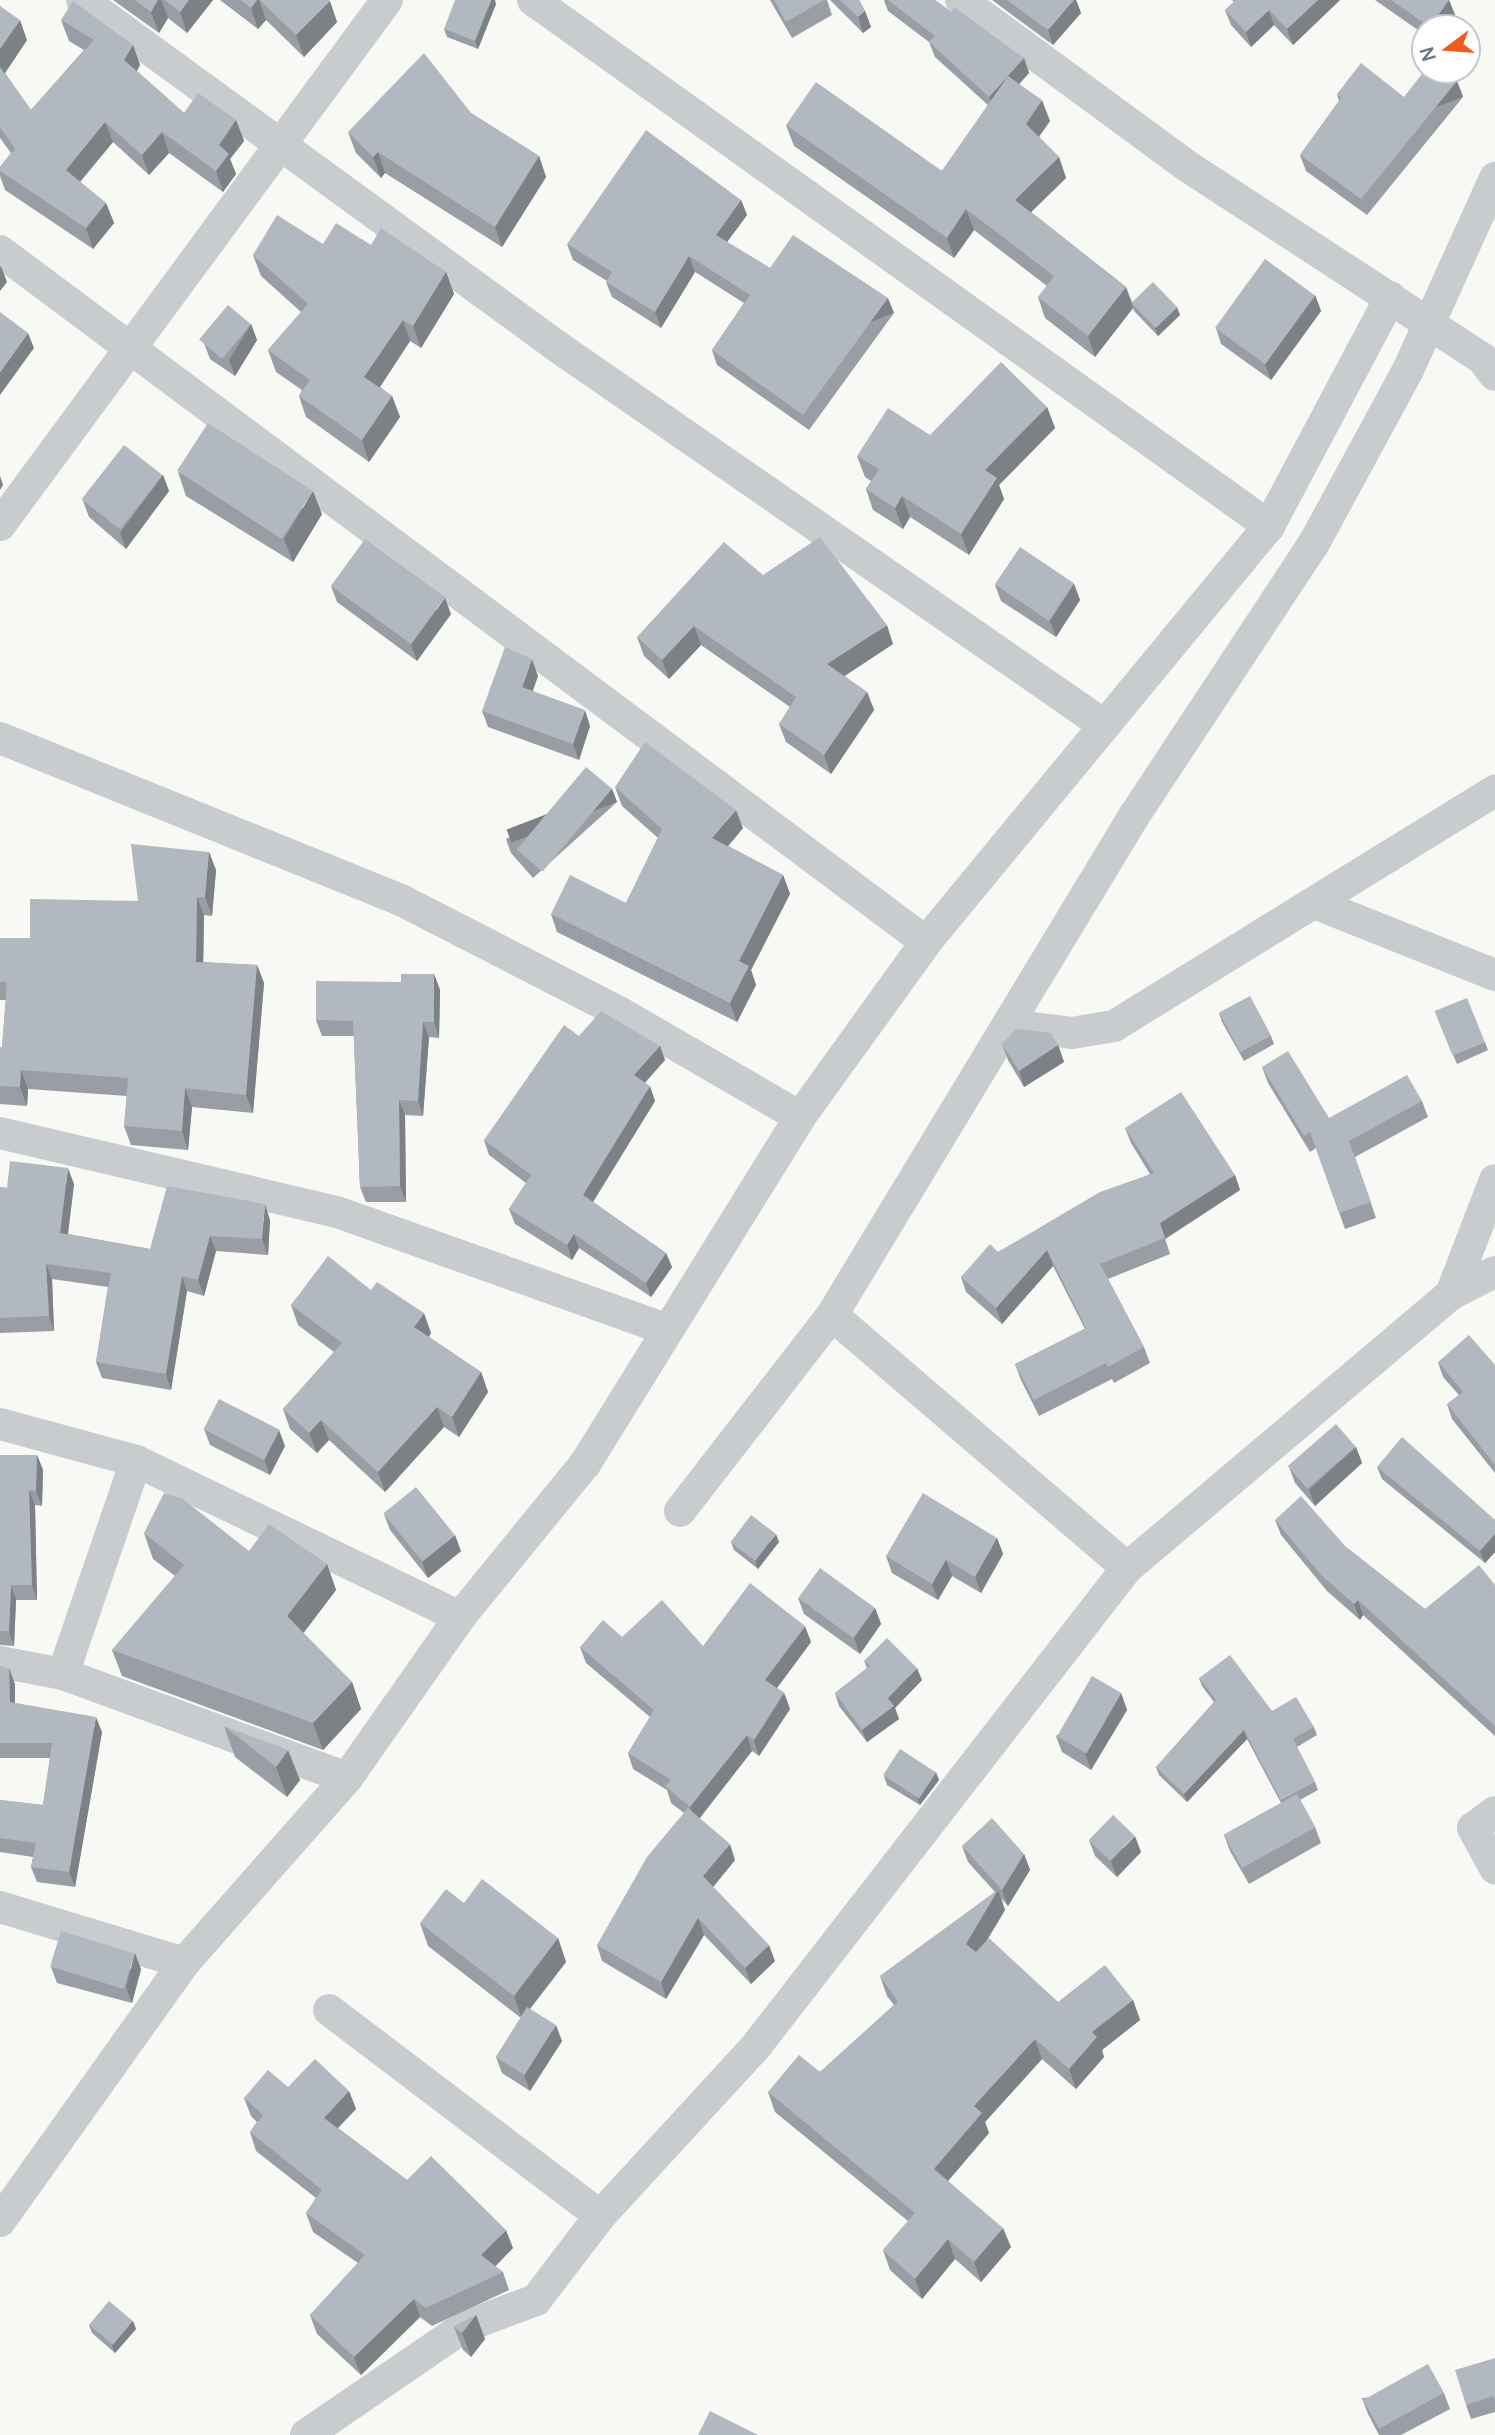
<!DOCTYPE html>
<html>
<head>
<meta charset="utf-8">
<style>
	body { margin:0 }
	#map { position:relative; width:1495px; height:2435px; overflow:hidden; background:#f8f8f5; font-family:Manrope,sans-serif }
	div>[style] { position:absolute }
	.minor>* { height:32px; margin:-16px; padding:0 16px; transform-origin:16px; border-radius:16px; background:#c8cccf }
	.wall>* { inset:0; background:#989ea4 }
	.shaded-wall>* { inset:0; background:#7c8186; transform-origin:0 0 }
	.building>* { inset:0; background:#b1b8bf; transform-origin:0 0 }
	span { translate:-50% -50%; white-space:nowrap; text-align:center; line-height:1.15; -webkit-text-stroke:7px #fff; paint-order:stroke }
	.north { position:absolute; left:1411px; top:14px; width:70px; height:70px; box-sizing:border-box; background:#fff; border:2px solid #c1c9d0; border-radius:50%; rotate:254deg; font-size:19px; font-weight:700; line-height:28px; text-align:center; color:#657789 }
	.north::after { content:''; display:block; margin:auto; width:24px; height:32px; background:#f25b1b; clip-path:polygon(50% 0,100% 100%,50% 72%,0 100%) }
</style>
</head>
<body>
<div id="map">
	<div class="minor">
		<i style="left:82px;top:0;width:589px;rotate:36.09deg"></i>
		<i style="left:558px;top:347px;width:660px;rotate:34.7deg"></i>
		<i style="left:533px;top:0;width:905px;rotate:35.55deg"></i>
		<i style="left:961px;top:0;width:280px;rotate:36.3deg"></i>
		<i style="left:1187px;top:166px;width:352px;rotate:33.1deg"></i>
		<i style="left:1482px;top:358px;width:21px;rotate:53deg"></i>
		<i style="left:0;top:251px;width:1155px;rotate:36.73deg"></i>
		<i style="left:0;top:525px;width:652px;rotate:-53.6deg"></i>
		<i style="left:0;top:738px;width:430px;rotate:22deg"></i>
		<i style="left:399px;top:899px;width:247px;rotate:27.2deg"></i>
		<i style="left:619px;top:1012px;width:209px;rotate:30.1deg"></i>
		<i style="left:1314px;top:903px;width:195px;rotate:21.7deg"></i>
		<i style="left:1008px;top:1025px;width:64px;rotate:7.1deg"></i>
		<i style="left:1072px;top:1033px;width:43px;rotate:-9.5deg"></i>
		<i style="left:1114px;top:1026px;width:448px;rotate:-31.7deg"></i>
		<i style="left:0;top:1133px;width:346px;rotate:13.2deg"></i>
		<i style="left:337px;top:1212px;width:349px;rotate:19.6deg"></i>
		<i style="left:1451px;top:1294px;width:122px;rotate:-68.9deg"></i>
		<i style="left:832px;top:1315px;width:389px;rotate:40.6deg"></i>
		<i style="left:0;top:1424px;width:141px;rotate:15.2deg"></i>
		<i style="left:136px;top:1461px;width:360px;rotate:25.7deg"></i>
		<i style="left:680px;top:1511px;width:248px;rotate:-52.2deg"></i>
		<i style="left:832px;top:1315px;width:583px;rotate:-58.82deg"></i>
		<i style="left:1134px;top:816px;width:325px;rotate:-56.6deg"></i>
		<i style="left:1313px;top:545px;width:199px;rotate:-61.5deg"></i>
		<i style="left:1408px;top:370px;width:211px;rotate:-65.6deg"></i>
		<i style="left:0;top:1662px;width:64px;rotate:10.8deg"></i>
		<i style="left:63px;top:1674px;width:302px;rotate:20.1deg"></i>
		<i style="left:63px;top:1674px;width:225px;rotate:-71.1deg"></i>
		<i style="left:1495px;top:1812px;width:27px;rotate:144deg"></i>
		<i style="left:1473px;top:1828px;width:46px;rotate:61.2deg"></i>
		<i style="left:0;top:1907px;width:192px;rotate:16.9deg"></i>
		<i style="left:329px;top:2010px;width:340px;rotate:37.2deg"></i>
		<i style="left:0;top:2221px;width:317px;rotate:-54.5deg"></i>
		<i style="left:184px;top:1963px;width:247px;rotate:-48.6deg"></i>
		<i style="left:347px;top:1778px;width:197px;rotate:-54.9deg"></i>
		<i style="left:460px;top:1617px;width:198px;rotate:-50.8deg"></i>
		<i style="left:585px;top:1464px;width:408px;rotate:-58.2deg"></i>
		<i style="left:800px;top:1117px;width:216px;rotate:-54.2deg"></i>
		<i style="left:926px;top:942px;width:539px;rotate:-50.49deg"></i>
		<i style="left:1269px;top:526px;width:259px;rotate:-62deg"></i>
		<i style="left:306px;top:2435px;width:191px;rotate:-34.4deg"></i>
		<i style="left:464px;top:2327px;width:77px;rotate:-20.6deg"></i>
		<i style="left:536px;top:2300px;width:106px;rotate:-52.7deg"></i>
		<i style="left:600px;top:2216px;width:232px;rotate:-47.4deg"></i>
		<i style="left:757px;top:2045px;width:604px;rotate:-52.2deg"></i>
		<i style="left:1127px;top:1568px;width:424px;rotate:-40.2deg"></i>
		<i style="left:1451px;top:1294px;width:49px;rotate:-26.6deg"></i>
	</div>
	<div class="wall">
		<i style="clip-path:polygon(113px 0,213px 0,187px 33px,168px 18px,159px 33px)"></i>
		<i style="clip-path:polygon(220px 0,329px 0,337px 22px,304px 57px,266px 20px,258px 29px)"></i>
		<i style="clip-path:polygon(770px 0,827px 0,832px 15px,792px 38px)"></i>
		<i style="clip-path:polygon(830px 0,859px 0,865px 11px,871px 27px,863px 33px)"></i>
		<i style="clip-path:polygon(884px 0,935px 0,951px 12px,1024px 58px,1029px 73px,1019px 84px,1050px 121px,1039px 137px,1059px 157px,1066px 178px,1031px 212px,1126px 287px,1132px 302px,1180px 315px,1158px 336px,1134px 311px,1133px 308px,1095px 357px,1045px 318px,1038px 297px,1047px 286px,974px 230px,954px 258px,794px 146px,786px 125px,942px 171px,988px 105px,935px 57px,929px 42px,888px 11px)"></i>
		<i style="clip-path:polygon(992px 0,1076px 0,1081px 13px,1053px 45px)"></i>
		<i style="clip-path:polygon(1232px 0,1340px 0,1293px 45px,1274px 25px,1251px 47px,1231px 25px,1225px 10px,1234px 2px)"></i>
		<i style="clip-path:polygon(1375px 0,1449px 0,1455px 15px,1446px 28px,1425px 28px,1425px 35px)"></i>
		<i style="clip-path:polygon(496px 4px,478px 49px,447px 37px,444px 29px)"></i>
		<i style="clip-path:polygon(0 6px,27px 40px,5px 73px,31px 110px,84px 50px,69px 41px,61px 20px,133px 45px,140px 65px,137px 71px,184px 113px,236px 120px,244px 141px,230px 159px,236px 174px,223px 192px,169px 153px,149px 175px,113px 142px,80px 182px,106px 203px,114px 223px,93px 249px,5px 190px,0 176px,0 167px,11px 153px,0 138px)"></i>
		<i style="clip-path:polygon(1457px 81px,1463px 97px,1367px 215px,1306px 171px,1300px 155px,1339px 101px,1337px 94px,1404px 97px)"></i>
		<i style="clip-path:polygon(471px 113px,539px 156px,546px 177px,502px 247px,385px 173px,381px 178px,356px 153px,348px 132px)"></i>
		<i style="clip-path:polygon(741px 200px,747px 215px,727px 242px,770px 268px,894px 313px,809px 430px,717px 365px,712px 350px,744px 303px,695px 272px,661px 328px,612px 297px,606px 282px,607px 281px,573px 260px,567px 244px)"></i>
		<i style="clip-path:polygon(323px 244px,371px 245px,446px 272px,454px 294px,421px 348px,410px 341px,380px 387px,392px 396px,400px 417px,369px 462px,306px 417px,299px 396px,302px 390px,276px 372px,268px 350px,301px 312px,261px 276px,253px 255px)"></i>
		<i style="clip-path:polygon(1315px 295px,1321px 311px,1271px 380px,1221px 344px,1216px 328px)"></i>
		<i style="clip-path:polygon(251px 324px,257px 340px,235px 376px,210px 359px,204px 343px)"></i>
		<i style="clip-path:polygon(1047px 407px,1055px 428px,999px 485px,1004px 499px,969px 555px,910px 517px,903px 529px,873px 510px,866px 489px,871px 481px,865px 477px,857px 456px,930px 435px)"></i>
		<i style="clip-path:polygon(178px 472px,322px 514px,293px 562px,186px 496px)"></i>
		<i style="clip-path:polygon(163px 475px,169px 491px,126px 549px,89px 517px,83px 501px)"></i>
		<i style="clip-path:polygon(763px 575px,893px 644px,844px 676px,867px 692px,874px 710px,831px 774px,786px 742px,779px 724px,790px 707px,701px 645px,669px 679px,644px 656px,637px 637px)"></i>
		<i style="clip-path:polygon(1074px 584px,1080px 600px,1056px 637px,1001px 601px,995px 585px)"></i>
		<i style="clip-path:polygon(331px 586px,451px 614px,417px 661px,337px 602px)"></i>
		<i style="clip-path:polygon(538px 676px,533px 691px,590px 726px,579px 760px,488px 727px,482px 711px)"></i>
		<i style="clip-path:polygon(615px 787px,743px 828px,728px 846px,783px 875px,790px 894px,751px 970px,756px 985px,737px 1022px,557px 932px,551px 914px,626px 903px,658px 838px,622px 806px)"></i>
		<i style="clip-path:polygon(612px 789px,617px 802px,533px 878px,511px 853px,506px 839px)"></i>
		<i style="clip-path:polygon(209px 852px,216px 870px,212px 916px,204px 915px,203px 962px,257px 965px,264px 983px,253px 1113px,192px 1107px,188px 1150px,131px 1145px,124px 1126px,127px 1096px,28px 1089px,27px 1106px,0 1104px,0 1047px,2px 1047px,6px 1000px,0 1000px,0 938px,30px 938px,138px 901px)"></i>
		<i style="clip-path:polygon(434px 974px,440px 990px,439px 1038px,429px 1037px,423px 1116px,405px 1115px,406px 1202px,366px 1202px,360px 1187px,354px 1036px,322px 1036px,316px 1020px,401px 982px)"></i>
		<i style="clip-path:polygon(1219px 1013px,1271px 1036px,1274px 1044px,1244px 1061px,1222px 1022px)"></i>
		<i style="clip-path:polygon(1438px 1019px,1485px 1042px,1488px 1050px,1457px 1064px)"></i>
		<i style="clip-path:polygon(579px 1036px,660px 1046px,665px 1060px,645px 1083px,655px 1101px,593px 1202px,666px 1253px,672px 1267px,651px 1297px,579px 1248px,572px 1260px,515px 1224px,509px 1209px,526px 1183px,489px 1155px,484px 1140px)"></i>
		<i style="clip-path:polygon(1002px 1044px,1058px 1045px,1064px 1062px,1024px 1087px,1008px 1060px)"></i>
		<i style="clip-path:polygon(1262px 1067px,1329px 1118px,1422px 1101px,1428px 1117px,1355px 1157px,1376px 1218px,1345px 1229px,1316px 1148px,1310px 1152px,1268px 1083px)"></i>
		<i style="clip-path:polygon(1125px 1128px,1235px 1175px,1240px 1190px,1165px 1239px,1170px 1254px,1108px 1279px,1144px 1347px,1150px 1363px,1114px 1383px,1112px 1379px,1039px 1416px,1021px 1380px,1015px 1364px,1085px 1329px,1053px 1266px,1002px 1324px,966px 1292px,961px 1277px,998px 1252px,1150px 1174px,1131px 1143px)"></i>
		<i style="clip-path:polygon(74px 1184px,68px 1234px,150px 1249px,270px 1220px,268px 1255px,216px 1251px,204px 1296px,187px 1291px,171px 1390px,102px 1378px,96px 1362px,108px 1287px,52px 1279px,54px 1331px,0 1333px,0 1187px,7px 1188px)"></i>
		<i style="clip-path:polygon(371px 1290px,431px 1333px,429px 1337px,481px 1372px,488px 1392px,459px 1437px,444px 1427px,385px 1492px,329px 1440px,317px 1453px,290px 1429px,283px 1409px,334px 1352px,298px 1325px,291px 1305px)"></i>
		<i style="clip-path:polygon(1438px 1362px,1495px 1365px,1495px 1473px,1452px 1419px,1447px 1404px,1459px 1395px,1443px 1377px)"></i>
		<i style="clip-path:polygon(204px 1429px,285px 1446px,270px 1475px,210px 1445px)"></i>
		<i style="clip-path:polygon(1356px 1447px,1362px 1463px,1315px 1506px,1295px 1483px,1289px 1467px)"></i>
		<i style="clip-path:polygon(0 1455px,37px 1455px,43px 1470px,42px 1506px,35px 1505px,37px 1600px,16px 1600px,14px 1646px,0 1645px)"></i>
		<i style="clip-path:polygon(1377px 1467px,1495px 1520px,1495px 1552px,1485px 1563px,1382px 1479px)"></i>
		<i style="clip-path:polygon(384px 1514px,461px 1551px,428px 1578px,390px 1530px)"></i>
		<i style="clip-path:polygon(1275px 1520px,1346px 1547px,1425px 1609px,1495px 1585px,1495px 1736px,1363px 1615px,1360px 1620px,1327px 1591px,1281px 1535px)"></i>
		<i style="clip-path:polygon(144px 1533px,327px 1564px,336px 1590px,303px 1633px,352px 1682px,361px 1709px,323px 1750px,122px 1676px,112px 1650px,175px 1576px,153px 1559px)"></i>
		<i style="clip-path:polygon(997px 1538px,1003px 1554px,981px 1593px,952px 1576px,938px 1600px,892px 1573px,886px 1556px)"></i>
		<i style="clip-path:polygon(731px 1542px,779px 1542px,758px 1569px,734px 1550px)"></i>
		<i style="clip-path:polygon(798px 1598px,875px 1608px,881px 1624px,860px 1654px,804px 1614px)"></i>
		<i style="clip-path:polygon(622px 1637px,703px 1646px,811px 1642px,777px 1688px,784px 1693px,790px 1709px,759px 1756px,752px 1751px,699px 1818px,735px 1860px,713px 1887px,775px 1961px,751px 1984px,704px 1935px,666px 1999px,602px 1961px,597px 1945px,684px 1813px,671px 1803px,667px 1790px,633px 1769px,628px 1753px,650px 1717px,586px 1663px,580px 1647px)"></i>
		<i style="clip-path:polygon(864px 1661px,922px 1680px,895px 1708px,899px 1719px,867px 1742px,839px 1706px,835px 1693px,867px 1668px)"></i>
		<i style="clip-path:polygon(0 1666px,15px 1684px,15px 1703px,102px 1732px,75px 1887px,37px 1882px,31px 1867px,33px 1857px,0 1852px,0 1800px,43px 1805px,50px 1758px,0 1758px)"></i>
		<i style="clip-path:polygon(1199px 1678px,1272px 1711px,1314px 1727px,1317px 1735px,1297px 1747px,1315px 1782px,1318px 1790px,1300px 1800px,1315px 1827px,1321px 1843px,1249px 1884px,1230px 1851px,1224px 1835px,1281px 1803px,1247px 1739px,1187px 1802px,1159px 1775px,1156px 1767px,1214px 1702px,1202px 1686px)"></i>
		<i style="clip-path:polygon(1121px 1693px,1127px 1710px,1091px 1770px,1062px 1752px,1056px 1736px)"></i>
		<i style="clip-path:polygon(224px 1726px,300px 1780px,287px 1797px,235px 1757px)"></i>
		<i style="clip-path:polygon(884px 1776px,939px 1780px,920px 1805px,887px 1785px)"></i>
		<i style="clip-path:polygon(1089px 1840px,1141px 1852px,1117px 1877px,1095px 1856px)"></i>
		<i style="clip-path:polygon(962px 1846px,1024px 1854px,1030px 1870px,1008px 1906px,1001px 1898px,1005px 1910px,986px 1942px,1058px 2002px,1133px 2000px,1140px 2020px,1102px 2050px,1104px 2057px,1076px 2089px,1042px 2059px,985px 2122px,989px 2133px,948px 2181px,1011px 2247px,981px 2282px,955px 2259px,922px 2299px,890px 2270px,883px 2250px,908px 2221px,775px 2112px,768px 2092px,820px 2072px,894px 2005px,887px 1996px,880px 1976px,995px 1892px,968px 1862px)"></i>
		<i style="clip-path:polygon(464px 1903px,558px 1938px,566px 1962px,530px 2009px,562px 2041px,530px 2091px,502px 2073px,496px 2057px,521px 2018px,428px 1946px,420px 1923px)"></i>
		<i style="clip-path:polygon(51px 1967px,141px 1969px,132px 2003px,57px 1983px)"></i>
		<i style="clip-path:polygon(288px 2087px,349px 2091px,356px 2109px,338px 2128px,407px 2180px,513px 2248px,495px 2266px,503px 2272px,509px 2290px,432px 2326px,420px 2317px,361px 2375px,317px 2334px,310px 2315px,358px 2263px,313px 2232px,306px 2213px,316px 2198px,256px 2151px,250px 2132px,257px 2122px,251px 2116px,244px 2098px)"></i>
		<i style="clip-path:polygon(476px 2315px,485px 2339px,471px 2357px,463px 2350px,454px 2327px)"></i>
		<i style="clip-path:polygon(133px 2321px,136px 2329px,115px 2353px,92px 2333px,89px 2325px)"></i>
		<i style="clip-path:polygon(1495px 2358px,1495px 2412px,1471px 2419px,1466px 2405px)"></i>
		<i style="clip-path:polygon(1444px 2393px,1450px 2409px,1401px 2435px,1379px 2435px,1368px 2414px,1362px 2398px)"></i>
	</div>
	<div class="shaded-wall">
		<i style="clip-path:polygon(158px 0,161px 0,168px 18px,159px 33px,151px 12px)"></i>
		<i style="clip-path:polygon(189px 0,213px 0,187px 33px,180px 12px)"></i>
		<i style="clip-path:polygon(257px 0,259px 0,266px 20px,258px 29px,251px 8px)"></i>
		<i style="clip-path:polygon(491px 0,495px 0,496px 4px,478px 49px,475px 41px)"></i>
		<i style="clip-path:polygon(1074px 0,1076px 0,1081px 13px,1053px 45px,1048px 30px)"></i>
		<i style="clip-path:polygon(1318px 0,1340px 0,1293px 45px,1287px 29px)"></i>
		<i style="clip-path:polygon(1449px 0,1455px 15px,1446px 28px,1430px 28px,1430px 27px)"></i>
		<i style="clip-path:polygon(330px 1px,337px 22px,304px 57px,296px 35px)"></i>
		<i style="clip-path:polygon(1269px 10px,1274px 25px,1251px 47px,1246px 32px)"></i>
		<i style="clip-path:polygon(865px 11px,871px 27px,863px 33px,858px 17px)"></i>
		<i style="clip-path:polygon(20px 20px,27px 40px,1px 79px,0 75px,0 49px)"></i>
		<i style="clip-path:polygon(133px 45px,140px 65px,131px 80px,124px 60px)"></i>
		<i style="clip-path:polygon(1024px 58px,1029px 73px,995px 111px,989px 97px)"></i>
		<i style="left:1457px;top:81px;width:17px;height:152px;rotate:69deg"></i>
		<i style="clip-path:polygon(1042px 100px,1050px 121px,1033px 144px,1026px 124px)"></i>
		<i style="clip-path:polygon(236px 120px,244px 141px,230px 159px,236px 174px,223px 192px,216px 171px,219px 145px)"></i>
		<i style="clip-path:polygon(105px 122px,113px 142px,73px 190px,66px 170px)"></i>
		<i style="clip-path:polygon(162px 132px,169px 153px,149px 175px,142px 155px)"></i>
		<i style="clip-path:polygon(378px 152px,385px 173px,381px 178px,373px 157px)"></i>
		<i style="clip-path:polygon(539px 156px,546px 177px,502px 247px,495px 227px)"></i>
		<i style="clip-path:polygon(1059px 157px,1066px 178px,1022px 221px,1015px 200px)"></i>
		<i style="clip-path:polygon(741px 200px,747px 215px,721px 250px,716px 235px)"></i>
		<i style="clip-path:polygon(106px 203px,114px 223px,93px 249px,86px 228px)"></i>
		<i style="clip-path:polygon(966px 209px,974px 230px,954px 258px,947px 238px)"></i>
		<i style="clip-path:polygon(689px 256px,695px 272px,661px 328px,655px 312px)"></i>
		<i style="clip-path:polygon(1px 266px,7px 282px,0 291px,0 268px)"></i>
		<i style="clip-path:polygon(446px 272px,454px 294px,421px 348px,413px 326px)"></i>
		<i style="clip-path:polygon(1126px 287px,1133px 308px,1095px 357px,1088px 336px)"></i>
		<i style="clip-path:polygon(1315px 295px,1321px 311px,1271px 380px,1265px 364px)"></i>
		<i style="left:888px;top:298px;width:16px;height:145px;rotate:68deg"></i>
		<i style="clip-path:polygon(1177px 307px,1180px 315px,1158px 336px,1155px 328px)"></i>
		<i style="clip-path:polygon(403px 320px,410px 341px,372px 399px,364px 377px)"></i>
		<i style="clip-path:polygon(251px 324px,257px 340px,235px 376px,229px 360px)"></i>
		<i style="clip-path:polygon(28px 333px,34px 348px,0 395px,0 372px)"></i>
		<i style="clip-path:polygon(392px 396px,400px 417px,369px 462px,362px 440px)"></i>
		<i style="clip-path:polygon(1047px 407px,1055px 428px,999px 485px,1004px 499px,969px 555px,961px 534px,985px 470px)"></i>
		<i style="clip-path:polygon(163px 475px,169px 491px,126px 549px,120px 533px)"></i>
		<i style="clip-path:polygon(0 476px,3px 485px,0 490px)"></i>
		<i style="clip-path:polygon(313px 491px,322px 514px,293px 562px,284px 539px)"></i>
		<i style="clip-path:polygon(902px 496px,910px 517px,903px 529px,895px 508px)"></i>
		<i style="clip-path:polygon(1074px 584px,1080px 600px,1056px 637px,1050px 621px)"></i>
		<i style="clip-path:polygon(445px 598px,451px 614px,417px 661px,411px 645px)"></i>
		<i style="clip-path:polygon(887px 625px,893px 644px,834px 683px,827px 664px)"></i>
		<i style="clip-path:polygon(694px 626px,701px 645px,669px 679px,662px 660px)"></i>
		<i style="clip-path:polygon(532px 659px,538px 676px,528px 703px,522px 687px)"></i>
		<i style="clip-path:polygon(867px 692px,874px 710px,831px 774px,824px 755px)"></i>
		<i style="clip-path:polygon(585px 710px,590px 726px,579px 760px,573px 744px)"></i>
		<i style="left:612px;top:789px;width:14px;height:113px;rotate:69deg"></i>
		<i style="clip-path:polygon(736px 810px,743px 828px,719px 857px,712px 838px)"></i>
		<i style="clip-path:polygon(209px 852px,216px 870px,212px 916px,205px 897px)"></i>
		<i style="clip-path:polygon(783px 875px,790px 894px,751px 970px,756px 985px,737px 1022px,730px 1003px,739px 961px)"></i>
		<i style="clip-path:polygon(197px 897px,204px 915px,203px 981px,196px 962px)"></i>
		<i style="clip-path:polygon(257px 965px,264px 983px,253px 1113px,246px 1095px)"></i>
		<i style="clip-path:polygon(434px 974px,440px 990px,439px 1038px,434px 1022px)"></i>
		<i style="clip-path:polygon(423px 1022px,429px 1037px,423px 1116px,418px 1101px)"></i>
		<i style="clip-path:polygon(1058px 1045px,1064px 1062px,1024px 1087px,1019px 1071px)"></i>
		<i style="clip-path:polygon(660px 1046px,665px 1060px,639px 1089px,634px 1075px)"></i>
		<i style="clip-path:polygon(21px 1070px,28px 1089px,27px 1106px,20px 1087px)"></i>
		<i style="clip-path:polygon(650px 1086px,655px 1101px,588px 1210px,583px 1195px)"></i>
		<i style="clip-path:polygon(185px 1088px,192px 1107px,188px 1150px,182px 1131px)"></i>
		<i style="clip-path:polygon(399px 1100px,405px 1115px,406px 1202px,400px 1186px)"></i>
		<i style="clip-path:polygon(68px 1168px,74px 1184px,66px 1249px,60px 1233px)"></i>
		<i style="clip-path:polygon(1235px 1175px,1240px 1190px,1165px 1239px,1170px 1254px,1160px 1223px)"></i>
		<i style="clip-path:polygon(265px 1204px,270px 1220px,268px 1255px,262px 1239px)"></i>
		<i style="clip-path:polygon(574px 1234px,579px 1248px,572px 1260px,567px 1245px)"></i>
		<i style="clip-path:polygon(210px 1236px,216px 1251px,204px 1296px,198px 1280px)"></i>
		<i style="clip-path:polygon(1047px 1250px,1053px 1266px,1002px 1324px,996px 1308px)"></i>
		<i style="clip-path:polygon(666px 1253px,672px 1267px,651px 1297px,646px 1283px)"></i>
		<i style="clip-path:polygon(46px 1264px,52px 1279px,54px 1331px,49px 1316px)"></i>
		<i style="clip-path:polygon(182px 1276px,187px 1291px,171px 1390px,166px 1374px)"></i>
		<i style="clip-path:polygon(424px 1313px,431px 1333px,422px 1347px,414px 1327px)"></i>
		<i style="clip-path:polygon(481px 1372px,488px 1392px,459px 1437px,452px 1417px)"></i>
		<i style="clip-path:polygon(437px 1407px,444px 1427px,385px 1492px,378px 1472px)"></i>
		<i style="clip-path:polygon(321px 1420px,329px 1440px,317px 1453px,309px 1433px)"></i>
		<i style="clip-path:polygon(279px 1430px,285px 1446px,270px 1475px,264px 1459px)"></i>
		<i style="clip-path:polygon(1356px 1447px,1362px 1463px,1315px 1506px,1309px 1490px)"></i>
		<i style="clip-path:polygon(37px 1455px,43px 1470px,42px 1506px,36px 1491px)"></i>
		<i style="clip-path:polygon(29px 1490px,35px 1505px,37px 1600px,32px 1585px)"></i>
		<i style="clip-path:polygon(776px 1534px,779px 1542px,758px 1569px,755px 1561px)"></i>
		<i style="clip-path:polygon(1495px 1534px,1495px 1552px,1485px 1563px,1480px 1551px)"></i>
		<i style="clip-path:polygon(455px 1535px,461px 1551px,428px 1578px,422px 1562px)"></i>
		<i style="clip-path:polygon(997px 1538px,1003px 1554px,981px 1593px,975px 1577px)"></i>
		<i style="clip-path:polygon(946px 1560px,952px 1576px,938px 1600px,932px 1584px)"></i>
		<i style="clip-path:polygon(327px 1564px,336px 1590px,296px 1643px,287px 1616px)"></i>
		<i style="clip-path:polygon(11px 1585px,16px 1600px,14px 1646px,9px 1631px)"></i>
		<i style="clip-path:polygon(1358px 1600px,1363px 1615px,1360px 1620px,1354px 1604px)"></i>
		<i style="clip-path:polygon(875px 1608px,881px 1624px,860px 1654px,854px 1638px)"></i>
		<i style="clip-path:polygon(805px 1626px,811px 1642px,771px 1696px,765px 1680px)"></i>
		<i style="clip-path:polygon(9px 1668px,15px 1684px,15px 1717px,10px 1702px)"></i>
		<i style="clip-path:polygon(917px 1668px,922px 1680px,895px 1708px,899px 1719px,867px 1742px,862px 1730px,888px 1698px)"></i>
		<i style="clip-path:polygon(352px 1682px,361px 1709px,323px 1750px,313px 1723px)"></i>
		<i style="clip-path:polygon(784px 1693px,790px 1709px,759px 1756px,754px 1740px)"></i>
		<i style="clip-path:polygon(1121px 1693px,1127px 1710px,1091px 1770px,1085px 1754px)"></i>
		<i style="clip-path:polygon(96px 1717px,102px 1732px,75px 1887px,69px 1872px)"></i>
		<i style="clip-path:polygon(1244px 1730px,1247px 1739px,1187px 1802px,1184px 1794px)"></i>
		<i style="clip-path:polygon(747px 1735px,752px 1751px,696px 1823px,690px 1807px)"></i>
		<i style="clip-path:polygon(288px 1750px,300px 1780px,287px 1797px,276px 1767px)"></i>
		<i style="clip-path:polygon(936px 1772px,939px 1780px,920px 1805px,917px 1797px)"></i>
		<i style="clip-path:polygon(1135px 1836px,1141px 1852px,1117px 1877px,1111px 1861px)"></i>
		<i style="clip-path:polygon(730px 1844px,735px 1860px,709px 1892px,703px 1876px)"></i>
		<i style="clip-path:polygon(1024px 1854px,1030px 1870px,1008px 1906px,1002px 1890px)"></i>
		<i style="clip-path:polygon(998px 1890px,1005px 1910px,973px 1963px,966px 1944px)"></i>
		<i style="clip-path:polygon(698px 1918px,704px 1935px,666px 1999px,661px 1982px)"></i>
		<i style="clip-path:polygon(558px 1938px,566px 1962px,522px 2019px,514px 1996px)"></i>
		<i style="clip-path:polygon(769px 1945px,775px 1961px,751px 1984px,745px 1968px)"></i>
		<i style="clip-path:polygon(135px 1953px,141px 1969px,132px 2003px,126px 1987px)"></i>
		<i style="clip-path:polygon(1133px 2000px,1140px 2020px,1102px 2050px,1104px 2057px,1076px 2089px,1069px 2069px,1092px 2032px)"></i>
		<i style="clip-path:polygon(556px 2025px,562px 2041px,530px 2091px,524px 2075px)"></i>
		<i style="clip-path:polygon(1035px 2039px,1042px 2059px,985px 2122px,989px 2133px,941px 2189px,934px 2169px,974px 2106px)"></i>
		<i style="clip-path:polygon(349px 2091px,356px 2109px,330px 2136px,324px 2118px)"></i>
		<i style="clip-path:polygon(1003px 2228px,1011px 2247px,981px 2282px,974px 2262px)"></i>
		<i style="clip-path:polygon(506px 2230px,513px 2248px,488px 2274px,481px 2255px)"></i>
		<i style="clip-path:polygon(948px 2239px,955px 2259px,922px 2299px,915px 2279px)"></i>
		<i style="clip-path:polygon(414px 2299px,420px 2317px,361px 2375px,354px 2357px)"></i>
		<i style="clip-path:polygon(476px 2315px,485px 2339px,471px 2357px,462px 2333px)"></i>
		<i style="clip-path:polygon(133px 2321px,136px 2329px,115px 2353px,112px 2345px)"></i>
	</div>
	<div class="building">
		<i style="clip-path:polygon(135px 0,158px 0,151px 12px)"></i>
		<i style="clip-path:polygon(165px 0,189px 0,180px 12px)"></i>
		<i style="clip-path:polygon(240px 0,257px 0,251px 8px)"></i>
		<i style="clip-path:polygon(260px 0,329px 0,330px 1px,296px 35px)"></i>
		<i style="clip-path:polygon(455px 0,491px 0,475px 41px,444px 29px)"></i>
		<i style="clip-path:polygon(774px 0,824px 0,786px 22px)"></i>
		<i style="clip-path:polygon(840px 0,859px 0,865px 11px,858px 17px)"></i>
		<i style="clip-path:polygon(888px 0,935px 0,951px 12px,954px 7px,1024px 58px,989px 97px,929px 42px,935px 36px)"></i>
		<i style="clip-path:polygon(1007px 0,1074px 0,1048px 30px)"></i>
		<i style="clip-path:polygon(1236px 0,1318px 0,1287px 29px,1269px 10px,1246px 32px,1225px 10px)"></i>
		<i style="clip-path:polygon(1391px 0,1449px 0,1430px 27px)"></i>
		<i style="clip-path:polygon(73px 1px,133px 45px,124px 60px,184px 113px,198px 93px,236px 120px,219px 145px,229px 154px,216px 171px,162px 132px,142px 155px,105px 122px,66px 170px,106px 203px,86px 228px,0 171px,0 167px,15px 149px,0 127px,0 67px,31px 110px,94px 40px,61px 20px)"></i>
		<i style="clip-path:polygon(0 6px,20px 20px,0 49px)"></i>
		<i style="clip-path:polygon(424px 53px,471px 113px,539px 156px,495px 227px,378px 152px,373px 157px,348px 132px)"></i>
		<i style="clip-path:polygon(1361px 63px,1404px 97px,1425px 70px,1443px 70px,1457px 81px,1361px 199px,1300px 155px,1341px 98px,1337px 94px)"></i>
		<i style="clip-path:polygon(1008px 76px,1042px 100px,1026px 124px,1059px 157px,1015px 200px,1126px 287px,1088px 336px,1038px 297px,1054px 276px,966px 209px,947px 238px,786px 125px,816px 82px,942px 171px)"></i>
		<i style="clip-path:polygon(646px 130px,741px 200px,716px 235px,770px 268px,793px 235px,888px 298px,803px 415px,712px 350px,750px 295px,689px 256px,655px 312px,606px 282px,612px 272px,567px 244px)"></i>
		<i style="clip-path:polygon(277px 215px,323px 244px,336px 223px,371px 245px,381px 228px,446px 272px,413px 326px,403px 320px,364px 377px,392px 396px,362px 440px,299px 396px,310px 380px,268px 350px,308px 304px,253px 255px)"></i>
		<i style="left:1265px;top:259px;width:62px;height:85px;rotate:36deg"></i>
		<i style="left:1153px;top:282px;width:35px;height:30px;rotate:46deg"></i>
		<i style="left:228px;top:305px;width:30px;height:45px;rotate:40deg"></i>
		<i style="clip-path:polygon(0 312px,28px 333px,0 372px)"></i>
		<i style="clip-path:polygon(1001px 362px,1047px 407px,985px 470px,997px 478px,961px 534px,902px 496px,895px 508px,866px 489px,879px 469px,857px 456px,888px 408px,930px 435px)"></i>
		<i style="left:208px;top:423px;width:125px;height:57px;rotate:33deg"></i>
		<i style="left:124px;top:445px;width:49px;height:69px;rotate:38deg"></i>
		<i style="clip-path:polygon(820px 537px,887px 625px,827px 664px,867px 692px,824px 755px,779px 724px,796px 697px,694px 626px,662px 660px,637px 637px,724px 542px,763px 575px)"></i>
		<i style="left:365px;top:539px;width:99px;height:58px;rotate:36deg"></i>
		<i style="left:1020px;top:547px;width:65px;height:45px;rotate:34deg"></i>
		<i style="clip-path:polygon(505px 647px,532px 659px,522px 687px,585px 710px,573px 744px,482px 711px)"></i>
		<i style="clip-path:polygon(645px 742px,736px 810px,712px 838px,783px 875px,739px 961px,749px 966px,730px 1003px,551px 914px,570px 875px,626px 903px,662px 829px,615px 787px)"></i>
		<i style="left:586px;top:767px;width:34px;height:108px;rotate:40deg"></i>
		<i style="clip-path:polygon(131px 844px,209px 852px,205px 897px,197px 897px,196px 962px,257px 965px,246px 1095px,185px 1088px,182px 1131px,124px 1126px,128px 1078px,21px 1070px,20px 1087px,0 1086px,0 1047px,2px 1047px,7px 982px,0 982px,0 938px,30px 938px,30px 899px,138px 901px)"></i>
		<i style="clip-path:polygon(401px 974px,434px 974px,434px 1022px,423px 1022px,418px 1101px,399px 1100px,400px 1186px,360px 1187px,353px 1021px,316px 1020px,316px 981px,401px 982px)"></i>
		<i style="left:1250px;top:996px;width:45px;height:35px;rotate:62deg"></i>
		<i style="left:1467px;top:998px;width:48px;height:35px;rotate:68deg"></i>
		<i style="clip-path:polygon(601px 1011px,660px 1046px,634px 1075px,650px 1086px,583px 1195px,666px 1253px,646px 1283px,574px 1234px,567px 1245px,509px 1209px,531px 1175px,484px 1140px,564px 1025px,579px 1036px)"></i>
		<i style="clip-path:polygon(1016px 1029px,1051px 1033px,1058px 1045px,1019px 1071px,1002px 1044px)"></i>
		<i style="clip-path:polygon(1288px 1051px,1329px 1118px,1407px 1075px,1422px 1101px,1349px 1141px,1371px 1202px,1339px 1213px,1310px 1132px,1304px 1136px,1262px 1067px)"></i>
		<i style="clip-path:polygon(1181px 1092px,1235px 1175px,1160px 1223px,1165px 1238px,1100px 1264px,1144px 1347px,1108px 1367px,1106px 1363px,1034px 1400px,1015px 1364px,1086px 1328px,1047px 1250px,996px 1308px,961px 1277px,990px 1244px,998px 1252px,1100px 1192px,1154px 1173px,1125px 1128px)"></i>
		<i style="clip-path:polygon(10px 1161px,68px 1168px,60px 1233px,150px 1249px,167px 1186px,265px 1204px,262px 1239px,210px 1236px,198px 1280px,182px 1276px,166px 1374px,96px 1362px,111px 1273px,46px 1264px,49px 1316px,0 1318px,0 1187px,7px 1188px)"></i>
		<i style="clip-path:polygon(328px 1256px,371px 1290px,377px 1282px,424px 1313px,414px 1327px,481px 1372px,452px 1417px,437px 1407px,378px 1472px,321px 1420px,309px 1433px,283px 1409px,342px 1343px,291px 1305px)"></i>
		<i style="clip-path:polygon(1469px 1335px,1495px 1365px,1495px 1465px,1447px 1404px,1463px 1392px,1438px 1362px)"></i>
		<i style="left:219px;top:1399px;width:68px;height:34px;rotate:27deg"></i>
		<i style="left:1336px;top:1424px;width:30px;height:64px;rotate:49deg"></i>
		<i style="clip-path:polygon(1402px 1437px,1495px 1520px,1495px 1534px,1480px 1551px,1377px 1467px)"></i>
		<i style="clip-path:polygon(0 1455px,37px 1455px,36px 1491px,29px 1490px,32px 1585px,11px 1585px,9px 1631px,0 1631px)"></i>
		<i style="left:416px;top:1487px;width:62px;height:42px;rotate:51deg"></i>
		<i style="clip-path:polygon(164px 1493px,183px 1499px,249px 1551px,269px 1524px,327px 1564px,287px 1616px,352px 1682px,313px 1723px,112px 1650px,184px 1565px,144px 1533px)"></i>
		<i style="clip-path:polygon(923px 1493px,997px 1538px,975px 1577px,946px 1560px,932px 1584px,886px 1556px)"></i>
		<i style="clip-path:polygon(1301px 1496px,1346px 1547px,1425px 1609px,1479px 1565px,1495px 1585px,1495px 1726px,1358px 1600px,1354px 1604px,1321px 1575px,1275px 1520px)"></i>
		<i style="left:751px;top:1515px;width:31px;height:34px;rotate:37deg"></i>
		<i style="left:820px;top:1568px;width:68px;height:37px;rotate:36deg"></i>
		<i style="clip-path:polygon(750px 1583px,805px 1626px,765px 1680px,784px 1693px,754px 1740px,747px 1735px,690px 1807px,665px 1786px,671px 1780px,628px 1753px,654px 1710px,580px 1647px,603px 1620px,622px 1637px,662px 1600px,703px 1646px)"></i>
		<i style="clip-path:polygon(887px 1638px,917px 1668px,888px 1698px,894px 1706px,862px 1730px,835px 1693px,870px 1666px,864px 1661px)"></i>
		<i style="clip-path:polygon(1230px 1655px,1272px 1711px,1296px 1697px,1314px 1727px,1293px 1739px,1315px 1782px,1281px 1800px,1244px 1730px,1184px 1794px,1156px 1767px,1216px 1700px,1199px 1678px)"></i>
		<i style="clip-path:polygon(0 1666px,9px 1668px,10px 1702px,96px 1717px,69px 1872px,31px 1867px,36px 1843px,0 1838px,0 1800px,43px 1805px,52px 1743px,0 1743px)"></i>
		<i style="left:1092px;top:1676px;width:34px;height:70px;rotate:30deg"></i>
		<i style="clip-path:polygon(224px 1726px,288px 1750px,276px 1767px)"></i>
		<i style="left:900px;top:1749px;width:43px;height:31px;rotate:33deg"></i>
		<i style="left:1297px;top:1794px;width:38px;height:84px;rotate:61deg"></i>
		<i style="clip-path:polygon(688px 1808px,730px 1844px,703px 1876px,769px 1945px,745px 1968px,698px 1918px,661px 1982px,597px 1945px,647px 1857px)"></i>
		<i style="left:1113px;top:1815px;width:30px;height:35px;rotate:44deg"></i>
		<i style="clip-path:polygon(992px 1818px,1024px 1854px,1002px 1890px,962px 1846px)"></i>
		<i style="clip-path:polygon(482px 1879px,558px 1938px,514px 1996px,420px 1923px,446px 1889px,464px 1903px)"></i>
		<i style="clip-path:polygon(998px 1890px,966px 1944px,976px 1952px,989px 1938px,1058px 2002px,1105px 1965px,1133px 2000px,1092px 2032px,1097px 2037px,1069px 2069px,1035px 2039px,974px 2106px,982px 2113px,934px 2169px,1003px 2228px,974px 2262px,948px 2239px,915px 2279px,883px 2250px,915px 2213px,768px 2092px,799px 2055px,820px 2072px,898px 2002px,880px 1976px)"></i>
		<i style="left:61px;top:1931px;width:77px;height:37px;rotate:17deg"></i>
		<i style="left:527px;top:2007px;width:34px;height:59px;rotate:32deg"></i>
		<i style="clip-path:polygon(315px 2059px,349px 2091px,324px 2118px,407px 2180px,431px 2156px,506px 2230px,481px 2255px,503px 2272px,426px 2308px,414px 2299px,354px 2357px,310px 2315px,365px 2255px,306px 2213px,322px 2190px,250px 2132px,263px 2115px,244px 2098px,268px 2070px,288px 2087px)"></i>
		<i style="left:109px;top:2301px;width:31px;height:31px;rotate:40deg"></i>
		<i style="clip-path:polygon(476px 2315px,462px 2333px,454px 2327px)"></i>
		<i style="clip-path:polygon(1495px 2358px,1495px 2401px,1493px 2396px,1466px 2405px,1455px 2370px)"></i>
		<i style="left:1428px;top:2364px;width:33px;height:74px;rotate:61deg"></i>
		<i style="clip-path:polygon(710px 2411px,758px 2435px,698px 2435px)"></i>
	</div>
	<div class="north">N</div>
</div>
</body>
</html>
